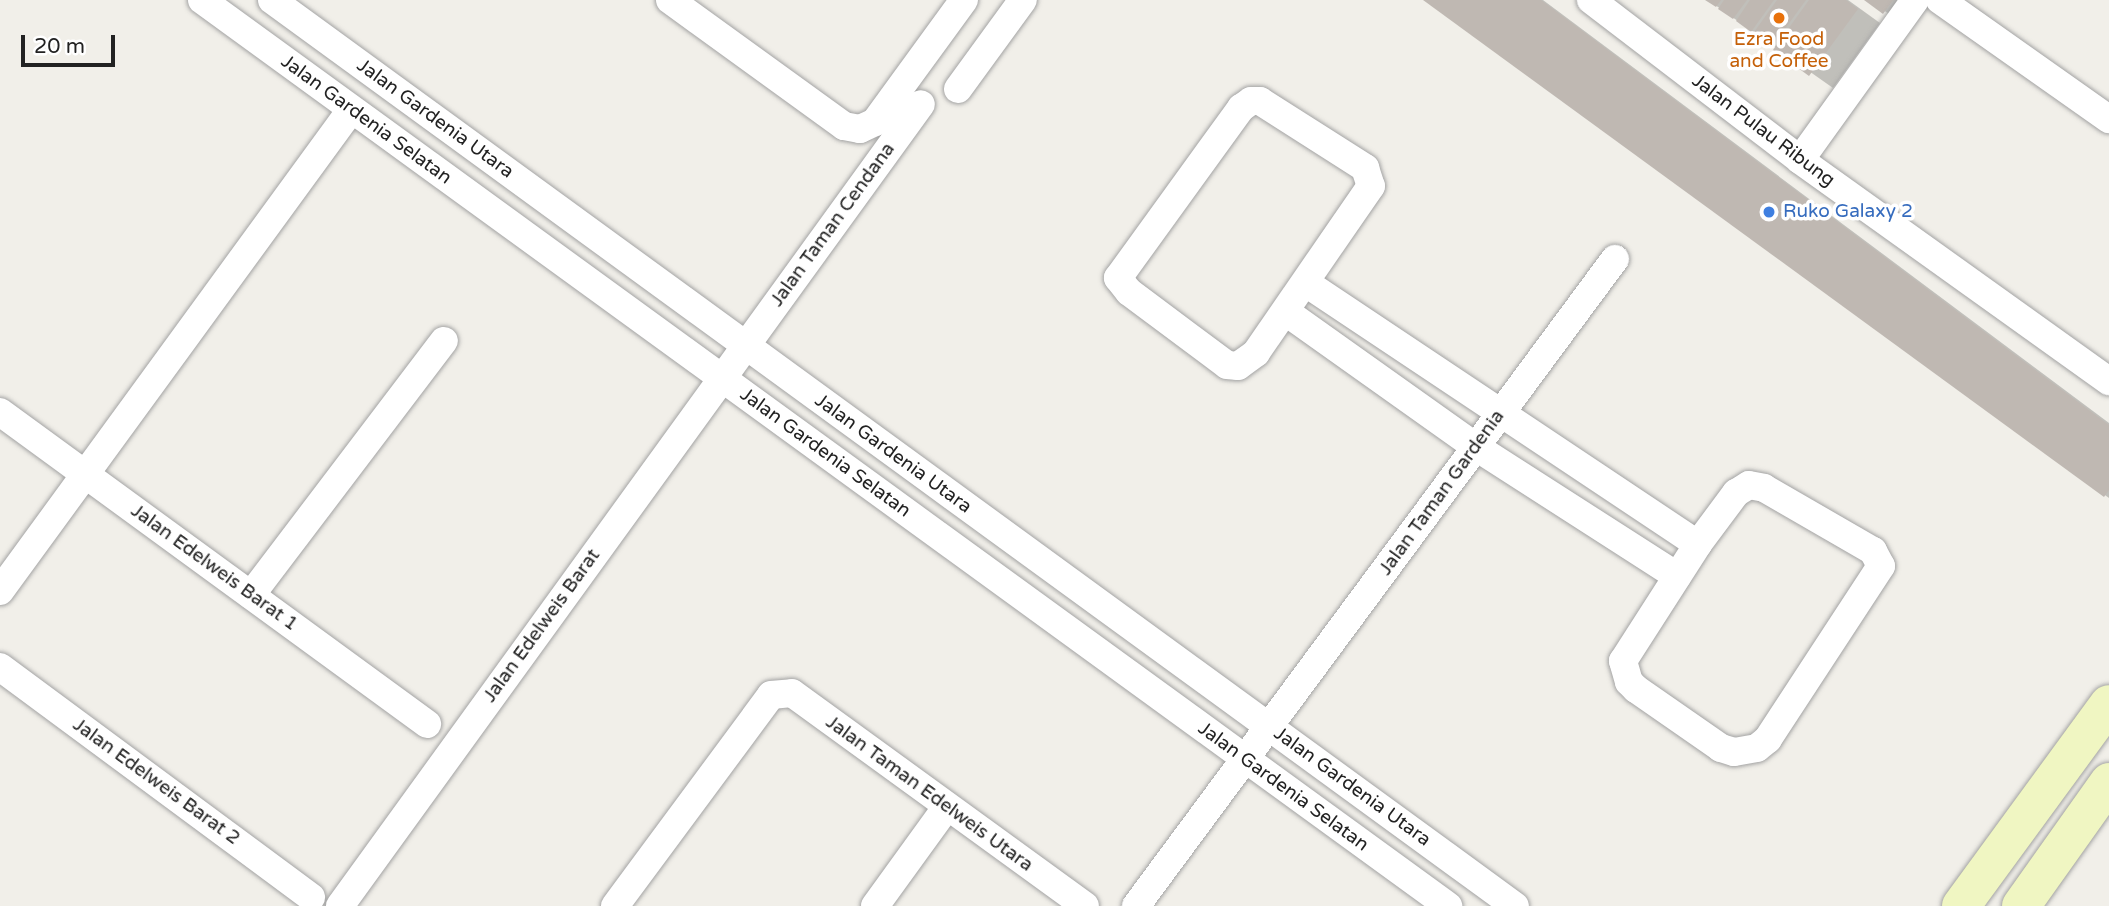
<!DOCTYPE html>
<html>
<head>
<meta charset="utf-8">
<style>
	body { margin:0 }
	#map { position:relative; width:2109px; height:906px; overflow:hidden; background:#f1efe9; font-family:"Varela Round",sans-serif }
	div>[style] { position:absolute }
	.shadow>* { inset:0; background:#0003 }
	.building>* { inset:0; background:#bfb8b2 }
	.roads { filter:drop-shadow(0 0 2px #a3a3a3) drop-shadow(0 0 2px #a3a3a3) }
	.minor>* { height:28px; margin:-14px; padding:0 14px; transform-origin:14px; border-radius:14px; background:#fff }
	.secondary>* { height:38px; margin:-19px; padding:0 19px; transform-origin:19px; border-radius:19px; background:#f0f6c2 }
	.dots>* { width:19px; height:19px; translate:-50% -50%; box-sizing:border-box; border:4px solid #fff; border-radius:50% }
	span { translate:-50% -50%; white-space:nowrap; text-align:center; line-height:1.15; -webkit-text-stroke:7px #fff; paint-order:stroke }
	.food-label { font-size:19px; color:#c56008 }
	.street-label { font-size:19px; color:#222 }
	.shop-label { font-size:19px; color:#366cbe }
	.left { translate:0 -50%; text-align:left }
	.scale { position:absolute; left:21px; top:35px; width:94px; height:32px; box-sizing:border-box; border:4px solid #222; border-top:0; padding-left:9px; font-size:21px; line-height:24px; white-space:nowrap; color:#222; -webkit-text-stroke:5px #fff; paint-order:stroke }
</style>
</head>
<body>
<div id="map">
	<div class="shadow">
		<i style="clip-path:polygon(1426px 0,1543px 0,2109px 423px,2109px 498px)"></i>
		<i style="clip-path:polygon(1708px 0,1848px 0,1880px 23px,1833px 88px)"></i>
		<i style="clip-path:polygon(1867px 0,1925px 0,1907px 25px)"></i>
	</div>
	<div class="building">
		<i style="clip-path:polygon(1423px 0,1541px 0,2109px 425px,2109px 490px,2104px 497px)"></i>
		<i style="clip-path:polygon(1705px 0,1721px 0,1716px 7px)"></i>
		<i style="clip-path:polygon(1724px 0,1747px 0,1733px 19px,1718px 9px)"></i>
		<i style="clip-path:polygon(1750px 0,1774px 0,1751px 32px,1736px 21px)"></i>
		<i style="clip-path:polygon(1777px 0,1806px 0,1771px 48px,1752px 35px)"></i>
		<i style="clip-path:polygon(1809px 0,1846px 0,1858px 9px,1809px 76px,1773px 50px)"></i>
		<i style="clip-path:polygon(1864px 0,1893px 0,1883px 14px)"></i>
	</div>
	<div class="roads">
		<div class="minor">
			<i style="left:202px;top:0;width:1541px;rotate:36.02deg"></i>
			<i style="left:272px;top:0;width:1538px;rotate:36.09deg"></i>
			<i style="left:670px;top:0;width:215px;rotate:35.9deg"></i>
			<i style="left:844px;top:126px;width:16px;rotate:11deg"></i>
			<i style="left:860px;top:129px;width:17px;rotate:-25deg"></i>
			<i style="left:875px;top:122px;width:151px;rotate:-53.9deg"></i>
			<i style="left:1591px;top:0;width:263px;rotate:37.4deg"></i>
			<i style="left:1800px;top:160px;width:380px;rotate:35.6deg"></i>
			<i style="left:1940px;top:0;width:207px;rotate:35.2deg"></i>
			<i style="left:958px;top:89px;width:110px;rotate:-53.9deg"></i>
			<i style="left:1251px;top:101px;width:9px"></i>
			<i style="left:1260px;top:101px;width:125px;rotate:32.5deg"></i>
			<i style="left:1365px;top:168px;width:19px;rotate:72deg"></i>
			<i style="left:1371px;top:186px;width:203px;rotate:124.6deg"></i>
			<i style="left:1256px;top:353px;width:22px;rotate:144deg"></i>
			<i style="left:1238px;top:366px;width:11px;rotate:-175deg"></i>
			<i style="left:1227px;top:365px;width:122px;rotate:-143.3deg"></i>
			<i style="left:1129px;top:292px;width:18px;rotate:-128deg"></i>
			<i style="left:1118px;top:278px;width:210px;rotate:-54.1deg"></i>
			<i style="left:1241px;top:108px;width:12px;rotate:-35deg"></i>
			<i style="left:1800px;top:160px;width:197px;rotate:-54.3deg"></i>
			<i style="left:1306px;top:283px;width:471px;rotate:33.7deg"></i>
			<i style="left:1286px;top:312px;width:233px;rotate:35.4deg"></i>
			<i style="left:1476px;top:447px;width:239px;rotate:32.7deg"></i>
			<i style="left:0;top:412px;width:529px;rotate:36.15deg"></i>
			<i style="left:1749px;top:485px;width:15px;rotate:11deg"></i>
			<i style="left:1764px;top:488px;width:126px;rotate:30deg"></i>
			<i style="left:1873px;top:551px;width:17px;rotate:62deg"></i>
			<i style="left:1881px;top:566px;width:207px;rotate:123.2deg"></i>
			<i style="left:1768px;top:739px;width:14px;rotate:141deg"></i>
			<i style="left:1757px;top:748px;width:23px;rotate:170deg"></i>
			<i style="left:1734px;top:752px;width:14px;rotate:-163deg"></i>
			<i style="left:1721px;top:748px;width:103px;rotate:-145.2deg"></i>
			<i style="left:1636px;top:689px;width:10px;rotate:-135deg"></i>
			<i style="left:1629px;top:682px;width:22px;rotate:-106deg"></i>
			<i style="left:1623px;top:661px;width:139px;rotate:-57.3deg"></i>
			<i style="left:1698px;top:544px;width:64px;rotate:-53.3deg"></i>
			<i style="left:1736px;top:493px;width:15px;rotate:-32deg"></i>
			<i style="left:0;top:591px;width:595px;rotate:-53.88deg"></i>
			<i style="left:251px;top:595px;width:319px;rotate:-52.8deg"></i>
			<i style="left:0;top:667px;width:387px;rotate:36.5deg"></i>
			<i style="left:340px;top:906px;width:990px;rotate:-54.08deg"></i>
			<i style="left:615px;top:906px;width:262px;rotate:-53.5deg"></i>
			<i style="left:771px;top:695px;width:21px;rotate:-5deg"></i>
			<i style="left:792px;top:693px;width:362px;rotate:36deg"></i>
			<i style="left:875px;top:906px;width:121px;rotate:-54.1deg"></i>
			<i style="left:1136px;top:906px;width:805px;rotate:-53.49deg"></i>
		</div>
		<div class="secondary">
			<i style="left:1961px;top:906px;width:250px;rotate:-53.8deg"></i>
			<i style="left:2021px;top:906px;width:152px;rotate:-54.6deg"></i>
		</div>
	</div>
	<div class="dots">
		<i style="left:1779px;top:18px;background:#e8710a"></i>
		<i style="left:1769px;top:212px;background:#3f7fe0"></i>
	</div>
	<div class="food-label">
		<span style="left:1779px;top:51px">Ezra Food<br>and Coffee</span>
	</div>
	<div class="street-label">
		<span style="left:435px;top:119px;rotate:36deg">Jalan Gardenia Utara</span>
		<span style="left:366px;top:120px;rotate:36deg">Jalan Gardenia Selatan</span>
		<span style="left:1763px;top:131px;rotate:37deg">Jalan Pulau Ribung</span>
		<span style="left:833px;top:225px;rotate:-54deg">Jalan Taman Cendana</span>
		<span style="left:825px;top:453px;rotate:36deg">Jalan Gardenia Selatan</span>
		<span style="left:893px;top:454px;rotate:36deg">Jalan Gardenia Utara</span>
		<span style="left:1442px;top:493px;rotate:-54deg">Jalan Taman Gardenia</span>
		<span style="left:214px;top:568px;rotate:36deg">Jalan Edelweis Barat 1</span>
		<span style="left:542px;top:626px;rotate:-54deg">Jalan Edelweis Barat</span>
		<span style="left:156px;top:782px;rotate:36deg">Jalan Edelweis Barat 2</span>
		<span style="left:1283px;top:787px;rotate:36deg">Jalan Gardenia Selatan</span>
		<span style="left:1352px;top:787px;rotate:36deg">Jalan Gardenia Utara</span>
		<span style="left:929px;top:794px;rotate:36deg">Jalan Taman Edelweis Utara</span>
	</div>
	<div class="shop-label">
		<span class="left" style="left:1783px;top:212px">Ruko Galaxy 2</span>
	</div>
	<div class="scale">20 m</div>
</div>
</body>
</html>
